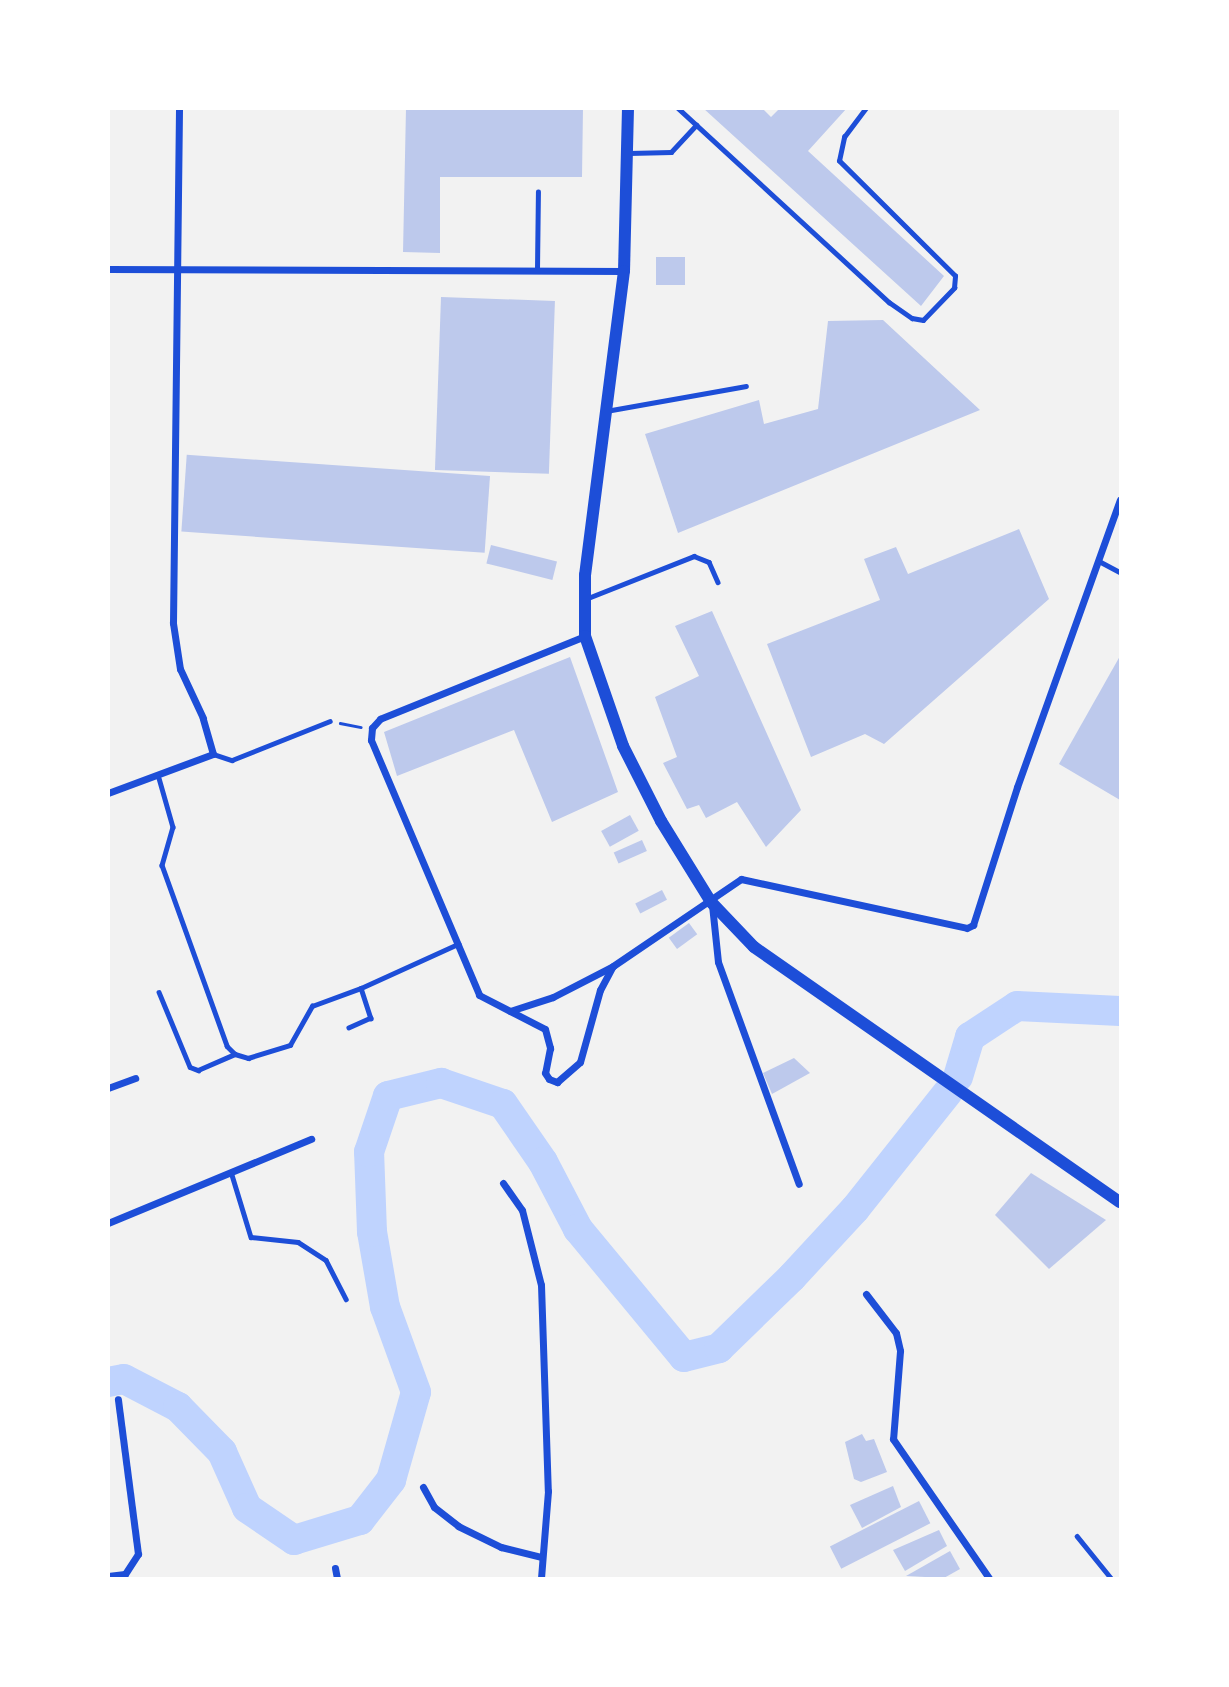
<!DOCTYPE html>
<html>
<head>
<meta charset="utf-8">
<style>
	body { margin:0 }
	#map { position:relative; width:1229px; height:1687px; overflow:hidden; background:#f2f2f2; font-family:"Work Sans",sans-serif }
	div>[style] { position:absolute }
	.river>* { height:30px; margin:-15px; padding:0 15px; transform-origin:15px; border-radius:15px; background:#bfd3fe }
	.building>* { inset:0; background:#bdc9ec; transform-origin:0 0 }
	.path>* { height:2.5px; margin:-1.25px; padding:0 1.25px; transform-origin:1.25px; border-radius:1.25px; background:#1d4ed8 }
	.service>* { height:4.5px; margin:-2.25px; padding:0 2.25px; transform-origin:2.25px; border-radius:2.25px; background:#1d4ed8 }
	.minor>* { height:7px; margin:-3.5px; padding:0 3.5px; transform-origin:3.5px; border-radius:3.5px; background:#1d4ed8 }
	.secondary>* { height:12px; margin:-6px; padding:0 6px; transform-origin:6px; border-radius:6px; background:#1d4ed8 }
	span { translate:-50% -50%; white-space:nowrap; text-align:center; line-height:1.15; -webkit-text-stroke:7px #fff; paint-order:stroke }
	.frame { position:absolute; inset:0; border:110px solid #fff; pointer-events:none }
</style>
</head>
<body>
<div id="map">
	<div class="river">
		<i style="left:958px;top:1077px;width:42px;rotate:-73.3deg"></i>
		<i style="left:970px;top:1037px;width:56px;rotate:-33.4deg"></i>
		<i style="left:1017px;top:1006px;width:103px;rotate:2.8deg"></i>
		<i style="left:108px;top:1382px;width:16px;rotate:-11deg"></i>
		<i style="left:124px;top:1379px;width:61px;rotate:27.4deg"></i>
		<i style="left:178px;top:1407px;width:63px;rotate:45.6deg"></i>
		<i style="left:222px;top:1452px;width:61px;rotate:65.9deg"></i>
		<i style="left:247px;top:1508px;width:57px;rotate:34.2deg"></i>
		<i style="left:294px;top:1540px;width:69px;rotate:-16.9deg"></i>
		<i style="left:360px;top:1520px;width:51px;rotate:-52.2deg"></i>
		<i style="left:391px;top:1480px;width:91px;rotate:-74.1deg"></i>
		<i style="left:416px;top:1392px;width:90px;rotate:-110deg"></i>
		<i style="left:385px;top:1307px;width:76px;rotate:-99.8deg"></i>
		<i style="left:372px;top:1232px;width:80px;rotate:-92.1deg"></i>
		<i style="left:369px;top:1152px;width:59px;rotate:-71.3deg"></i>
		<i style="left:388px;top:1096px;width:55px;rotate:-13.8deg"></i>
		<i style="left:441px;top:1083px;width:65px;rotate:18.7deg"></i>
		<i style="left:503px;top:1104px;width:70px;rotate:55.4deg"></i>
		<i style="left:543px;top:1162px;width:76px;rotate:62.4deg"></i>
		<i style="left:578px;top:1229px;width:166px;rotate:50.4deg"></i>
		<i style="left:684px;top:1357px;width:36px;rotate:-14deg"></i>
		<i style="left:719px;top:1348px;width:102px;rotate:-44.2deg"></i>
		<i style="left:792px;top:1277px;width:93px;rotate:-47.2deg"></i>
		<i style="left:855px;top:1209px;width:149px;rotate:-51.5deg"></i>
	</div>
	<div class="building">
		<i style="clip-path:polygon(406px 108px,583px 108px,582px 177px,440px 177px,440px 253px,403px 252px)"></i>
		<i style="clip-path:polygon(703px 108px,762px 108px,771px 117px,780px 108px,847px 108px,808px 151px,944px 276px,921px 306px)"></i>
		<i style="left:656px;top:257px;width:29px;height:28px"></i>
		<i style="left:441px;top:297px;width:114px;height:173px;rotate:2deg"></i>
		<i style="clip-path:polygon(883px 320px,980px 410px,678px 533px,645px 434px,759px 400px,764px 424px,818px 409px,828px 321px)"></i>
		<i style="left:490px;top:476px;width:77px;height:304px;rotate:94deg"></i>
		<i style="clip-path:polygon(1019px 529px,1049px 599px,884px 744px,865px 734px,811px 757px,767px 644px,880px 600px,864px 559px,896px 547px,908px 574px)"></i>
		<i style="left:491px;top:545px;width:68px;height:19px;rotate:14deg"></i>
		<i style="clip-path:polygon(712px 611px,801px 810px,766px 847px,737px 802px,706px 818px,699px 805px,687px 809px,663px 763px,677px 757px,655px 697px,699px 676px,675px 626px)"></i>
		<i style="clip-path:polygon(1120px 656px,1120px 800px,1059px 764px)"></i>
		<i style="clip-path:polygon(570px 657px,618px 792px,552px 822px,514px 730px,397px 776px,384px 732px)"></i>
		<i style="left:630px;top:815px;width:18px;height:33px;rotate:61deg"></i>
		<i style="left:642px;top:840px;width:12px;height:31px;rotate:66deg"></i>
		<i style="left:662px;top:890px;width:11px;height:30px;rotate:63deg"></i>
		<i style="left:689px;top:923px;width:14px;height:25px;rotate:54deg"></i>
		<i style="clip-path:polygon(794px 1058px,810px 1073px,772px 1094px,763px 1073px)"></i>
		<i style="clip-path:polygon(1031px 1173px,1106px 1220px,1049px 1269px,995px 1215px)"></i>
		<i style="clip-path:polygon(862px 1434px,866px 1441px,874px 1439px,887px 1472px,861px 1482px,854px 1479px,845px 1442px)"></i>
		<i style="clip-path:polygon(893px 1486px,901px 1507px,862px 1528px,850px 1505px)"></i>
		<i style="left:919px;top:1501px;width:25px;height:100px;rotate:63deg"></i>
		<i style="clip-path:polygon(939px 1530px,947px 1546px,905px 1571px,893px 1550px)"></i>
		<i style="clip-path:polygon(950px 1551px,960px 1569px,944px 1578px,906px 1576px)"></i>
	</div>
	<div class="path">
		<i style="left:340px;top:723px;width:21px;rotate:11deg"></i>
	</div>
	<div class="service">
		<i style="left:678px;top:108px;width:287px;rotate:42.6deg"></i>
		<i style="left:889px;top:302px;width:28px;rotate:35deg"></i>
		<i style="left:912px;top:318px;width:11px;rotate:10deg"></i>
		<i style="left:923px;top:320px;width:45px;rotate:-45.9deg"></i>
		<i style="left:954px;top:288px;width:12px;rotate:-85deg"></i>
		<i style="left:955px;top:276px;width:163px;rotate:-135.2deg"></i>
		<i style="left:839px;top:161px;width:25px;rotate:-78deg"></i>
		<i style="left:844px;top:137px;width:36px;rotate:-53deg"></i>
		<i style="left:629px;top:153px;width:42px;rotate:-1.4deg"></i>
		<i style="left:671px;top:152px;width:37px;rotate:-47deg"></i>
		<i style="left:537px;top:269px;width:77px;rotate:-89.3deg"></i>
		<i style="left:606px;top:411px;width:142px;rotate:-10.1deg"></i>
		<i style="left:1099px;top:561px;width:24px;rotate:28deg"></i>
		<i style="left:588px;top:598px;width:114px;rotate:-21.6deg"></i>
		<i style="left:694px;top:556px;width:16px;rotate:22deg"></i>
		<i style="left:709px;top:562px;width:22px;rotate:66deg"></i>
		<i style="left:213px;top:754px;width:20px;rotate:18deg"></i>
		<i style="left:232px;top:760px;width:105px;rotate:-21.7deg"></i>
		<i style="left:159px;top:778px;width:51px;rotate:74.1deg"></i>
		<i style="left:173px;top:827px;width:40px;rotate:106deg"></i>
		<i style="left:162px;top:865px;width:192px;rotate:70.2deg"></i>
		<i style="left:227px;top:1046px;width:11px;rotate:45deg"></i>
		<i style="left:235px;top:1054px;width:14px;rotate:17deg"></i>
		<i style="left:248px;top:1058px;width:44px;rotate:-17.2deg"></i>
		<i style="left:290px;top:1045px;width:45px;rotate:-60.6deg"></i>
		<i style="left:312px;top:1006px;width:52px;rotate:-20.2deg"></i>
		<i style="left:361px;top:988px;width:32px;rotate:72deg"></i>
		<i style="left:371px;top:1018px;width:24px;rotate:156deg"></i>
		<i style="left:361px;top:988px;width:107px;rotate:-24.4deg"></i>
		<i style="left:159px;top:992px;width:81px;rotate:67.5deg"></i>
		<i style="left:190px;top:1067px;width:9px;rotate:21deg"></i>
		<i style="left:198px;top:1070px;width:40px;rotate:-23.4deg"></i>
		<i style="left:232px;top:1175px;width:65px;rotate:73deg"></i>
		<i style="left:251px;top:1237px;width:47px;rotate:6.1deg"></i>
		<i style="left:298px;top:1242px;width:33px;rotate:33deg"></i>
		<i style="left:326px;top:1260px;width:44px;rotate:62.9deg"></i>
		<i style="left:1077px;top:1536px;width:54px;rotate:51deg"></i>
	</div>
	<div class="minor">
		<i style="left:108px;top:269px;width:516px;rotate:0.22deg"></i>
		<i style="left:585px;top:636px;width:221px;rotate:158deg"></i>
		<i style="left:380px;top:719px;width:12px;rotate:132deg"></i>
		<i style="left:372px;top:728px;width:12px;rotate:95deg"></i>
		<i style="left:371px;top:740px;width:277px;rotate:67deg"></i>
		<i style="left:479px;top:995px;width:74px;rotate:27.3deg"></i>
		<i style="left:545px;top:1029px;width:20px;rotate:75deg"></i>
		<i style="left:550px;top:1048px;width:25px;rotate:101deg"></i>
		<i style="left:545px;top:1073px;width:7px;rotate:56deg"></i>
		<i style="left:549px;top:1079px;width:9px;rotate:21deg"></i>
		<i style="left:557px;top:1082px;width:30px;rotate:-41deg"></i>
		<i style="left:580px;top:1062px;width:75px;rotate:-74.5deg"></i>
		<i style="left:600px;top:990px;width:26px;rotate:-62deg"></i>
		<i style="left:108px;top:793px;width:112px;rotate:-20.4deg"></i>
		<i style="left:213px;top:754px;width:37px;rotate:-106deg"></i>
		<i style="left:203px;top:718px;width:54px;rotate:-115.1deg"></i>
		<i style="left:180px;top:669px;width:47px;rotate:-98.7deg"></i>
		<i style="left:173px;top:623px;width:515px;rotate:-89.33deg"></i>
		<i style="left:712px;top:905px;width:57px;rotate:84deg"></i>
		<i style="left:718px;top:962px;width:236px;rotate:70deg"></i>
		<i style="left:510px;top:1011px;width:45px;rotate:-18deg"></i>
		<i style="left:553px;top:997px;width:68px;rotate:-27.3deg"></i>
		<i style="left:613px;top:966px;width:155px;rotate:-34.2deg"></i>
		<i style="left:741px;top:879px;width:231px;rotate:12.2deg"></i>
		<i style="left:967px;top:928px;width:7px;rotate:-27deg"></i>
		<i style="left:973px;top:925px;width:145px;rotate:-72.3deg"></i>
		<i style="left:1017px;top:787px;width:305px;rotate:-70.3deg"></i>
		<i style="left:108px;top:1088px;width:29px;rotate:-20deg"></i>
		<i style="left:503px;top:1183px;width:33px;rotate:55deg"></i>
		<i style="left:522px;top:1210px;width:77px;rotate:75.8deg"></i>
		<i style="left:541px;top:1285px;width:206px;rotate:88.1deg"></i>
		<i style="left:548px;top:1491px;width:87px;rotate:94.6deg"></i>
		<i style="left:108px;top:1223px;width:220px;rotate:-22.5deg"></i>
		<i style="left:866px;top:1294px;width:49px;rotate:52.4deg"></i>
		<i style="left:896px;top:1333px;width:18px;rotate:77deg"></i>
		<i style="left:900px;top:1351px;width:88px;rotate:94.5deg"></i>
		<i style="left:893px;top:1439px;width:169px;rotate:55.4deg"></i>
		<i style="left:423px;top:1487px;width:23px;rotate:61deg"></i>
		<i style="left:434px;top:1507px;width:31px;rotate:38deg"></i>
		<i style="left:458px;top:1526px;width:48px;rotate:26deg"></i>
		<i style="left:501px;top:1547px;width:41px;rotate:14deg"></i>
		<i style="left:335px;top:1568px;width:10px;rotate:79deg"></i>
		<i style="left:108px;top:1576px;width:17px;rotate:-7deg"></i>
		<i style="left:125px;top:1574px;width:24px;rotate:-57deg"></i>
		<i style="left:138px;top:1554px;width:156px;rotate:-97.4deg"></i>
	</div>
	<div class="secondary">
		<i style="left:628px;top:108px;width:163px;rotate:91.4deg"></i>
		<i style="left:624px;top:271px;width:306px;rotate:97.3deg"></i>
		<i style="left:585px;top:575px;width:61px;rotate:90deg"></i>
		<i style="left:585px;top:636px;width:116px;rotate:70.9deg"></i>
		<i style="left:623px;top:746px;width:84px;rotate:63.1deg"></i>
		<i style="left:661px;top:821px;width:95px;rotate:58.3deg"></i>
		<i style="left:711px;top:902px;width:62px;rotate:46.3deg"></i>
		<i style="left:754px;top:947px;width:446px;rotate:34.9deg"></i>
	</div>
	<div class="frame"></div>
</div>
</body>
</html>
